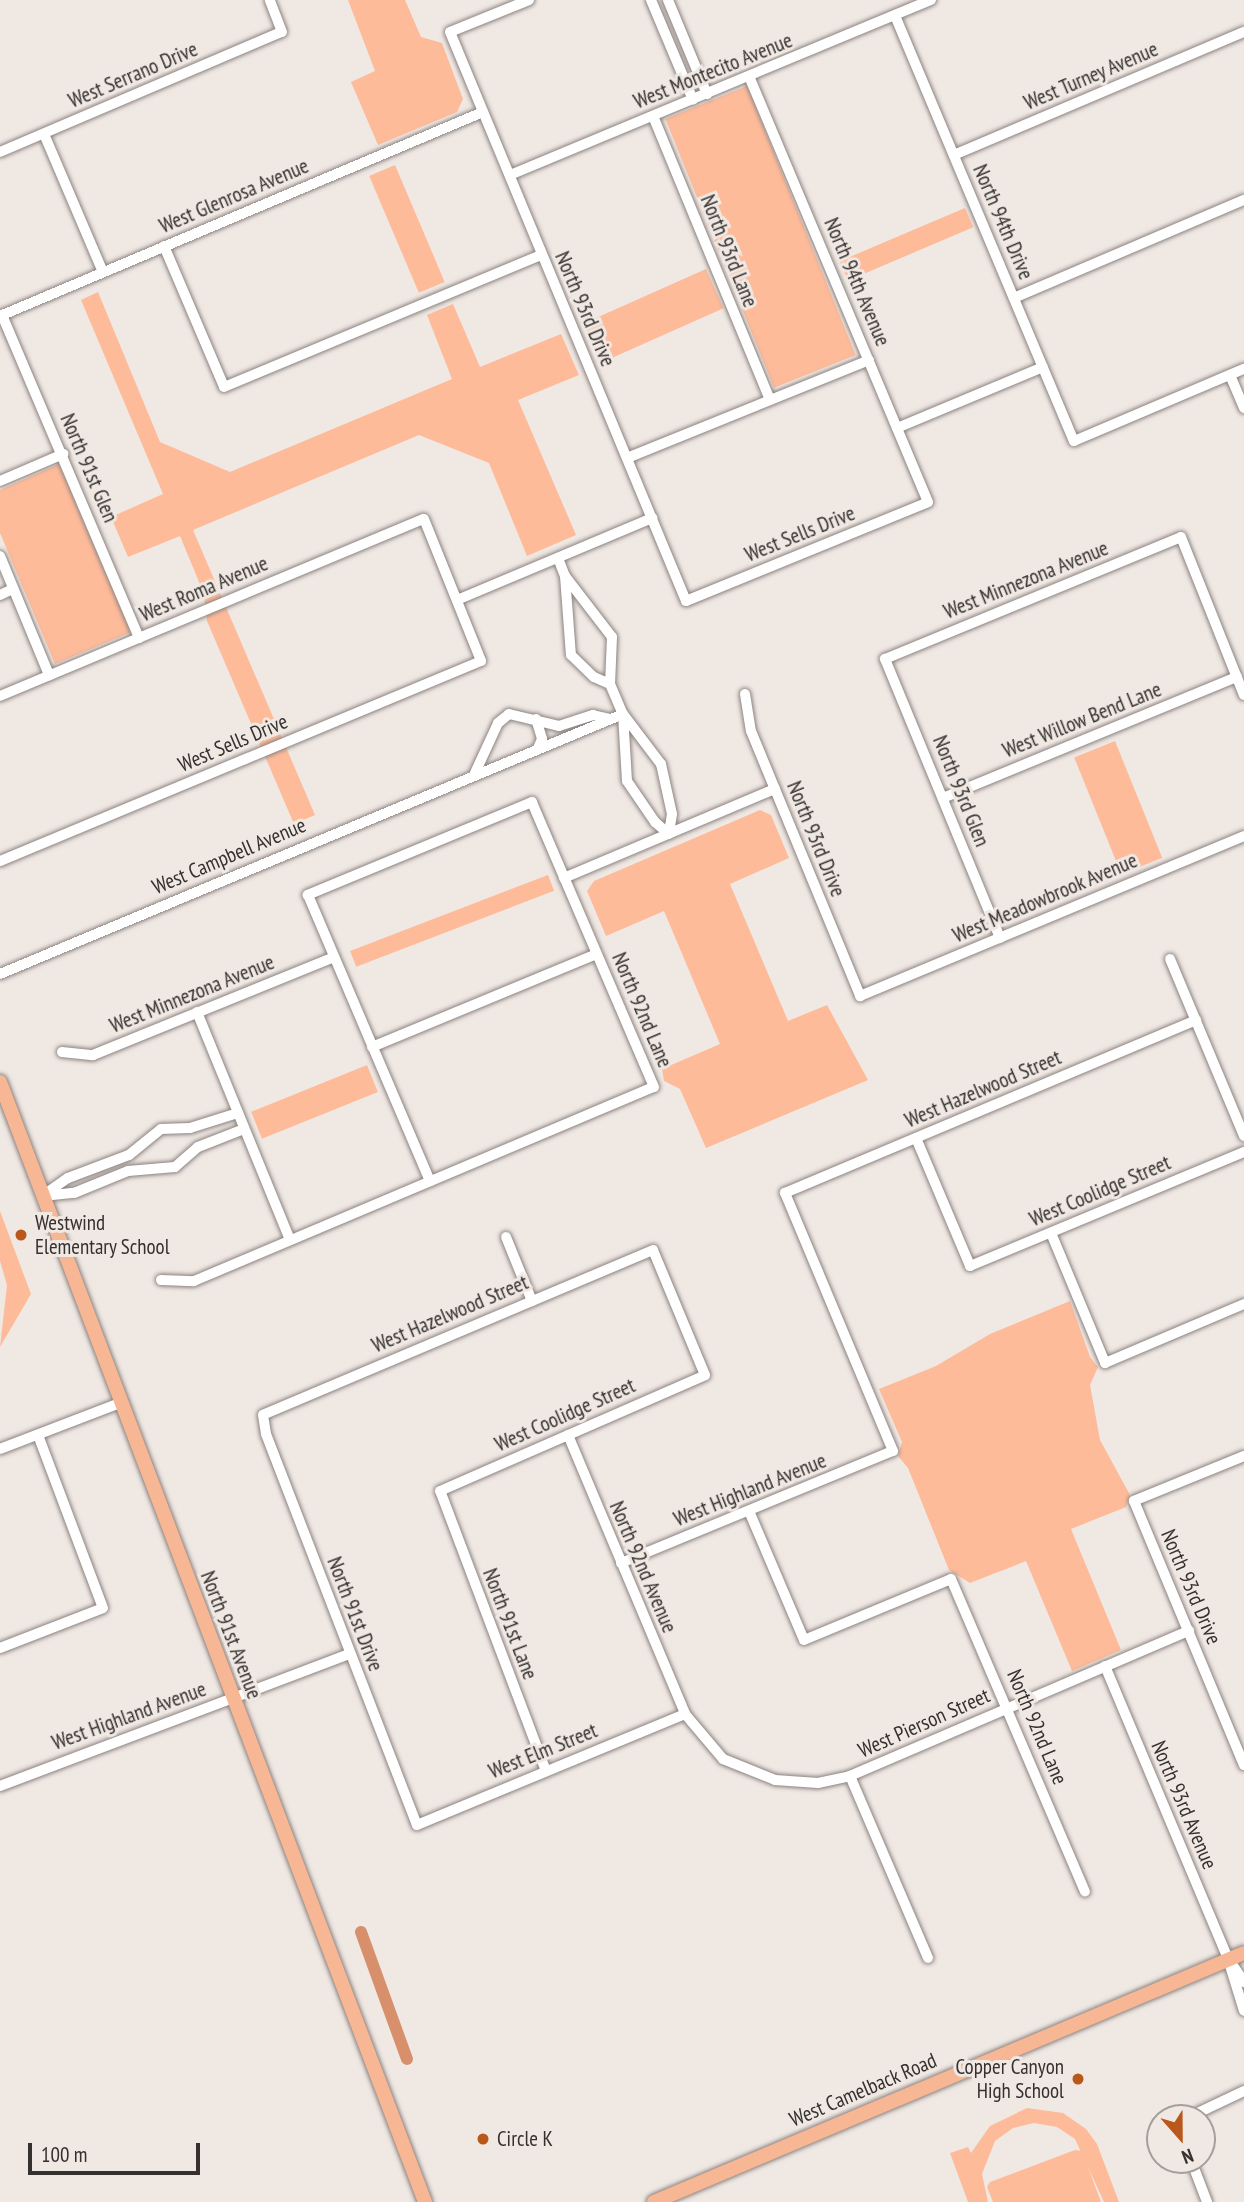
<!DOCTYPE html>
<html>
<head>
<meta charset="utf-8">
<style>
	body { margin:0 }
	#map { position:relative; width:1244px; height:2202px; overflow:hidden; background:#f0e8e3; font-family:"PT Sans Narrow",sans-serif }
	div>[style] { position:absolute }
	.green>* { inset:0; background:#febb9a; transform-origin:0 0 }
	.canal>* { height:12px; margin:-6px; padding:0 6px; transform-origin:6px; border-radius:6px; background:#d8906c }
	.roads { filter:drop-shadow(0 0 2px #8b8380) drop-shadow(0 0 2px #8b8380) }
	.minor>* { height:10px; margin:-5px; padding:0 5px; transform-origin:5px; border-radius:5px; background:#fff }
	.major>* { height:14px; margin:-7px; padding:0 7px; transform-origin:7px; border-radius:7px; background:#f7b694 }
	.dots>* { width:19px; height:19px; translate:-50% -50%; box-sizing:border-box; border:4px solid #f0e8e3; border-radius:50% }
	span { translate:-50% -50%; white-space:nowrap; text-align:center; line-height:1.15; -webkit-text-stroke:6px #f0e8e3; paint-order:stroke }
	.street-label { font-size:21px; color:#34312f }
	.poi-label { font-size:21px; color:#34312f }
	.left { translate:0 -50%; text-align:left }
	.right { translate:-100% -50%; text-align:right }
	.north { position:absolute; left:1146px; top:2104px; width:70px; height:70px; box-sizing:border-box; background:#f0e8e3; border:2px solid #a59f9b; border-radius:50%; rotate:159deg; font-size:19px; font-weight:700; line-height:28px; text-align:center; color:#34312f }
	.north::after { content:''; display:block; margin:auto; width:24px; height:32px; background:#ba581b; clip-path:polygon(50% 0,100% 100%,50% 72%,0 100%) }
	.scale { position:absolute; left:28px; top:2143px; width:172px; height:32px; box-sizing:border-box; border:4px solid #34312f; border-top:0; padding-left:9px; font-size:21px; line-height:24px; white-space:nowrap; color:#34312f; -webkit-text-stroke:5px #f0e8e3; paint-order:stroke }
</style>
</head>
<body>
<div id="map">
	<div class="green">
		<i style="clip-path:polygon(348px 0,405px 0,421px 37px,442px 43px,463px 99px,457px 112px,378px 145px,351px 82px,375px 71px)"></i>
		<i style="left:747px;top:86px;width:290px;height:88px;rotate:68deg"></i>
		<i style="left:395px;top:165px;width:127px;height:28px;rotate:67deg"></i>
		<i style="left:965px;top:208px;width:21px;height:136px;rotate:67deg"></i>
		<i style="left:706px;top:269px;width:43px;height:134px;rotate:66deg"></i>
		<i style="clip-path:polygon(98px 292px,160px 442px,230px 472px,452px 379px,427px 315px,453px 304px,480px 367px,561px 334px,579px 375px,518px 400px,576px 535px,527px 556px,489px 463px,419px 435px,193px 530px,315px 815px,294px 824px,207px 621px,204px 594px,180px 536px,128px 557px,111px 517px,163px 494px,81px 300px)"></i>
		<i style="clip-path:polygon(59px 464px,131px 632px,55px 664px,0 533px,0 490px)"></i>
		<i style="left:1115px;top:741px;width:126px;height:44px;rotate:68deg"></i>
		<i style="clip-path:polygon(760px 810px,771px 815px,789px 858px,730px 884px,788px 1021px,827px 1005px,868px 1080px,706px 1148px,680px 1089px,664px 1081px,662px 1069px,720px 1044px,664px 911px,606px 936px,587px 891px,594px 881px)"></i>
		<i style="left:548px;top:875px;width:17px;height:212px;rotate:69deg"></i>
		<i style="left:367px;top:1065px;width:29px;height:125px;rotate:68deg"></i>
		<i style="clip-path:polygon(0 1211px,31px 1294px,0 1347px,7px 1285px,0 1261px)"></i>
		<i style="clip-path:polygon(1070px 1301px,1090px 1357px,1098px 1367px,1090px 1385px,1100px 1440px,1130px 1495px,1126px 1507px,1071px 1529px,1121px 1650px,1072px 1671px,1026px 1561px,970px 1583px,949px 1570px,908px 1468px,898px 1456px,902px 1442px,879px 1389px,936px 1366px,990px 1334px)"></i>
		<i style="clip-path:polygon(1027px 2108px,1063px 2113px,1086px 2129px,1097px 2144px,1119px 2202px,1104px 2202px,1075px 2139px,1057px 2127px,1034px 2123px,1013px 2128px,995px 2141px,982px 2174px,988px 2202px,968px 2202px,950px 2153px,968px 2147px,971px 2153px,990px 2126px)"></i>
		<i style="clip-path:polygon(1075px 2150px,1082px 2151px,1101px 2202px,993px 2202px,987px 2187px,990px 2182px)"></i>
	</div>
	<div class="canal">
		<i style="left:361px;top:1932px;width:135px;rotate:70.1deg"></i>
	</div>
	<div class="roads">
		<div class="minor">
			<i style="left:529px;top:0;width:85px;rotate:157.9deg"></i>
			<i style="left:450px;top:32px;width:616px;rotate:67.47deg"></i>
			<i style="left:686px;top:601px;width:261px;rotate:-22.2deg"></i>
			<i style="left:928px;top:502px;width:461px;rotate:-112.8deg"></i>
			<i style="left:651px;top:0;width:108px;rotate:67.2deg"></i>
			<i style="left:668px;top:0;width:102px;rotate:67.5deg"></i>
			<i style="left:896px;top:18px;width:459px;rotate:67.2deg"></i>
			<i style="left:1074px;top:441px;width:185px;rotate:-23deg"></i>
			<i style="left:653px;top:116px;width:307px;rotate:67.6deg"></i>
			<i style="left:44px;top:134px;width:150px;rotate:66.9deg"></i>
			<i style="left:0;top:152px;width:306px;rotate:-23.1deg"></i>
			<i style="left:282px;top:32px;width:34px;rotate:-111deg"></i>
			<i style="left:954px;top:155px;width:315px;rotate:-23deg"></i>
			<i style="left:510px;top:175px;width:456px;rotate:-22.6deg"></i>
			<i style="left:164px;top:246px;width:153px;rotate:66.9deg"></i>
			<i style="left:224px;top:387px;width:343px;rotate:-22.6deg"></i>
			<i style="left:1014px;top:298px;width:250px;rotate:-23.1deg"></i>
			<i style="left:2px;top:315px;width:351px;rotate:67deg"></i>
			<i style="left:0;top:316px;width:524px;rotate:-22.9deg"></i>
			<i style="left:1230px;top:375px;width:36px;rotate:67deg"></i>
			<i style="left:897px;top:428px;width:158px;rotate:-22.7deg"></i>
			<i style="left:627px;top:458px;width:261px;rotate:-22deg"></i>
			<i style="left:0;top:481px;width:69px;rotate:-23.2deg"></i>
			<i style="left:0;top:556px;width:129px;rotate:67.6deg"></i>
			<i style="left:558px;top:558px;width:19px;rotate:69deg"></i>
			<i style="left:565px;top:576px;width:77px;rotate:52.4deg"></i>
			<i style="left:612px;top:637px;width:47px;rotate:92.4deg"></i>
			<i style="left:610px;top:684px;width:33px;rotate:67deg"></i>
			<i style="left:623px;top:714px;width:63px;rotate:52.8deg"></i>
			<i style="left:661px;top:764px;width:51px;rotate:77.6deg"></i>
			<i style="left:672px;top:814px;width:20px;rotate:99deg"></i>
			<i style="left:565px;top:576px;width:79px;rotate:85.7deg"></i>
			<i style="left:571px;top:655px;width:32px;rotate:44deg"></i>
			<i style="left:594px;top:677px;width:17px;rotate:24deg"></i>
			<i style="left:0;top:595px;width:14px;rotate:-25deg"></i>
			<i style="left:457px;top:600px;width:212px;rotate:-22.8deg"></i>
			<i style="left:745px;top:694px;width:37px;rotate:81deg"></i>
			<i style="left:751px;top:731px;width:287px;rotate:67.6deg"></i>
			<i style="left:860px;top:996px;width:416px;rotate:-22.6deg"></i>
			<i style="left:0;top:696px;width:459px;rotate:-22.7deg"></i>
			<i style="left:424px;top:519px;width:153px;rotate:68.1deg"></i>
			<i style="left:481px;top:661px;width:521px;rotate:157.42deg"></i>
			<i style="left:623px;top:714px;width:67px;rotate:86.6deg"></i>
			<i style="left:627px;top:781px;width:50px;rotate:55.7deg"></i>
			<i style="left:655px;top:822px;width:18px;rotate:41deg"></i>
			<i style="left:536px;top:719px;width:21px;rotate:73deg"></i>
			<i style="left:542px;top:739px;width:12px;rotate:114deg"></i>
			<i style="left:474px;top:775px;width:57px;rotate:-65.2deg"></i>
			<i style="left:498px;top:723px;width:14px;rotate:-39deg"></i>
			<i style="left:509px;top:714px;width:51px;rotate:13.5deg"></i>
			<i style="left:559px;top:726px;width:36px;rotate:-18deg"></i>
			<i style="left:593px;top:715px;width:18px;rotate:13deg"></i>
			<i style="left:943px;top:798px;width:318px;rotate:-22.4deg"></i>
			<i style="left:564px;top:878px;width:229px;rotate:-22.9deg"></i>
			<i style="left:1000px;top:938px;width:302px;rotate:-112.4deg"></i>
			<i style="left:885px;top:659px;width:320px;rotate:-22.4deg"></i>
			<i style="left:1181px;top:537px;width:170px;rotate:68.3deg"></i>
			<i style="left:1170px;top:959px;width:192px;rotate:67.3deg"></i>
			<i style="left:0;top:974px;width:675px;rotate:-22.65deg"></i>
			<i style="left:197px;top:1012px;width:246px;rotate:67.8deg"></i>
			<i style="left:372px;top:1047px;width:243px;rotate:-22.5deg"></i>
			<i style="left:62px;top:1052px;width:31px;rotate:6deg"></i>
			<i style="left:93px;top:1055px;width:260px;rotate:-22.1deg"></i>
			<i style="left:916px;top:1138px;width:139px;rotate:67.1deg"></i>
			<i style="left:970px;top:1266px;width:297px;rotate:-22.6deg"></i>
			<i style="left:45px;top:1194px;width:28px;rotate:-35deg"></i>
			<i style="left:68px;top:1178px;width:65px;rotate:-20.7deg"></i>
			<i style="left:129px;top:1155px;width:41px;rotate:-39.1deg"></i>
			<i style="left:161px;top:1129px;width:29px;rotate:-2deg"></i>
			<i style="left:190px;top:1128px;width:50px;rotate:-17.4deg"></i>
			<i style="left:43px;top:1196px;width:31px;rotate:-6deg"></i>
			<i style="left:74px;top:1193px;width:58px;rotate:-22.2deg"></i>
			<i style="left:128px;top:1171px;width:47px;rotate:-4.9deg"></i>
			<i style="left:175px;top:1167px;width:30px;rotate:-41deg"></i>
			<i style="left:198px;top:1147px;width:49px;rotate:-21.4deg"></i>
			<i style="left:1051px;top:1233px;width:141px;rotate:67.4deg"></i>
			<i style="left:1105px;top:1363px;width:151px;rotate:-23deg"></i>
			<i style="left:506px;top:1237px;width:69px;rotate:67.9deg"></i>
			<i style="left:161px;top:1280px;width:33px;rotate:2deg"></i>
			<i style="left:194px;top:1281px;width:499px;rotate:-22.9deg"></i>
			<i style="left:654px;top:1087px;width:310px;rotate:-113.2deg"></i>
			<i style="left:532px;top:802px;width:243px;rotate:157.5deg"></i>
			<i style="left:308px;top:895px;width:311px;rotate:66.9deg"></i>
			<i style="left:568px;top:1435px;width:303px;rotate:67.2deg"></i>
			<i style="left:685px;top:1714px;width:59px;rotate:49.8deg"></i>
			<i style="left:723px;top:1759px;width:56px;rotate:22deg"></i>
			<i style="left:775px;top:1780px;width:43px;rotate:4deg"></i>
			<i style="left:818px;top:1783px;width:33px;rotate:-12deg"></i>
			<i style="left:850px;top:1776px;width:369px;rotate:-23.2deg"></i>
			<i style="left:0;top:1449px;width:129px;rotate:-21deg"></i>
			<i style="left:1244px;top:1456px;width:119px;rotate:157.8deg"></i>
			<i style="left:1134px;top:1501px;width:286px;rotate:67.4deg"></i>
			<i style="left:749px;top:1511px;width:140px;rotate:66.9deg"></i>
			<i style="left:804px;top:1640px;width:159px;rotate:-22.5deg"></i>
			<i style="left:951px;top:1579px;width:340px;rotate:66.8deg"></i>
			<i style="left:621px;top:1563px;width:294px;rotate:-22.4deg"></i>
			<i style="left:893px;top:1451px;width:280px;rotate:-112.7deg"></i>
			<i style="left:785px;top:1193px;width:446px;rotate:-22.8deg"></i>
			<i style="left:0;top:1648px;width:110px;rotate:-21.2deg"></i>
			<i style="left:103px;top:1608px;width:185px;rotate:-110.6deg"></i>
			<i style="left:1105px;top:1666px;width:318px;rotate:67.2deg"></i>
			<i style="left:1228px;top:1959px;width:54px;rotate:72.9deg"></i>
			<i style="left:546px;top:1771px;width:299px;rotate:-110.7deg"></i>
			<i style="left:440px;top:1491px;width:289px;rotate:-23.6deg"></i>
			<i style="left:705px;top:1375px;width:135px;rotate:-112.6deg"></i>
			<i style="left:653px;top:1250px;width:423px;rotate:157.1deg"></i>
			<i style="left:263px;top:1415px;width:19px;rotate:81deg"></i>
			<i style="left:266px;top:1434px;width:419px;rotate:68.9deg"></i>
			<i style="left:417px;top:1825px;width:290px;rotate:-22.5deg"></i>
			<i style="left:850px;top:1776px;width:198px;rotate:66.8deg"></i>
			<i style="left:0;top:1786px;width:374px;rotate:-20.7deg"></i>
			<i style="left:1232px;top:1964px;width:22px;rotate:56deg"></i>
			<i style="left:1187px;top:2118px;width:63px;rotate:-25.3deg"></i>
			<i style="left:1191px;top:2160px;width:45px;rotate:69.1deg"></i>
		</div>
		<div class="major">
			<i style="left:0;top:1082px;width:1198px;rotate:69.22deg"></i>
			<i style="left:654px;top:2202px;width:640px;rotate:-22.88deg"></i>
		</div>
	</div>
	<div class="dots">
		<i style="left:21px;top:1235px;background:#ba581b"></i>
		<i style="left:1078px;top:2079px;background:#ba581b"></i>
		<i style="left:483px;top:2139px;background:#ba581b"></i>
	</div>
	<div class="street-label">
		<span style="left:713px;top:71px;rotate:-22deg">West Montecito Avenue</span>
		<span style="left:133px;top:75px;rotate:-23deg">West Serrano Drive</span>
		<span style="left:1091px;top:76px;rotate:-23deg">West Turney Avenue</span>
		<span style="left:234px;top:196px;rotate:-23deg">West Glenrosa Avenue</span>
		<span style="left:1003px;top:222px;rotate:67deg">North 94th Drive</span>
		<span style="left:729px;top:251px;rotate:68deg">North 93rd Lane</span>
		<span style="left:857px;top:282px;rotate:67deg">North 94th Avenue</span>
		<span style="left:585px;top:309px;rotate:67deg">North 93rd Drive</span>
		<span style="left:89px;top:468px;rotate:67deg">North 91st Glen</span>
		<span style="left:800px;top:534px;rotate:-22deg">West Sells Drive</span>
		<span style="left:1026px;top:580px;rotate:-22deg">West Minnezona Avenue</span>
		<span style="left:204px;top:589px;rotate:-23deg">West Roma Avenue</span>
		<span style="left:1082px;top:720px;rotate:-22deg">West Willow Bend Lane</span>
		<span style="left:233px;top:743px;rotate:-23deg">West Sells Drive</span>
		<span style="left:961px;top:791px;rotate:68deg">North 93rd Glen</span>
		<span style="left:816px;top:839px;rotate:68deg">North 93rd Drive</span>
		<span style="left:229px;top:856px;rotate:-23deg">West Campbell Avenue</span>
		<span style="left:1045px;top:898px;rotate:-23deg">West Meadowbrook Avenue</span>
		<span style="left:192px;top:994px;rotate:-22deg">West Minnezona Avenue</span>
		<span style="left:642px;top:1010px;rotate:67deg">North 92nd Lane</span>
		<span style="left:983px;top:1089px;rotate:-23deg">West Hazelwood Street</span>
		<span style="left:1100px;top:1191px;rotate:-23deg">West Coolidge Street</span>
		<span style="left:450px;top:1314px;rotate:-23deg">West Hazelwood Street</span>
		<span style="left:565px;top:1415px;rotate:-24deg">West Coolidge Street</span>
		<span style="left:750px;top:1490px;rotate:-22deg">West Highland Avenue</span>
		<span style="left:643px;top:1567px;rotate:67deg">North 92nd Avenue</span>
		<span style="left:1191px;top:1587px;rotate:67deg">North 93rd Drive</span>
		<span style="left:355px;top:1614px;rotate:69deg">North 91st Drive</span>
		<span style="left:510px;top:1624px;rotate:69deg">North 91st Lane</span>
		<span style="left:231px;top:1635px;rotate:69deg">North 91st Avenue</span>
		<span style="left:129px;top:1716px;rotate:-20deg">West Highland Avenue</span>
		<span style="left:924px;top:1723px;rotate:-24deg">West Pierson Street</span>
		<span style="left:1037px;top:1727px;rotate:67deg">North 92nd Lane</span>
		<span style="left:543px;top:1751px;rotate:-22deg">West Elm Street</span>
		<span style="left:1184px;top:1805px;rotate:67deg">North 93rd Avenue</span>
		<span style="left:863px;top:2090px;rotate:-23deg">West Camelback Road</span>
	</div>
	<div class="poi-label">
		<span class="left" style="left:35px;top:1235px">Westwind<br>Elementary School</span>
		<span class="right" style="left:1064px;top:2079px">Copper Canyon<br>High School</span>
		<span class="left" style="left:497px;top:2139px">Circle K</span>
	</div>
	<div class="north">N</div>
	<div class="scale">100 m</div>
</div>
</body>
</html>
